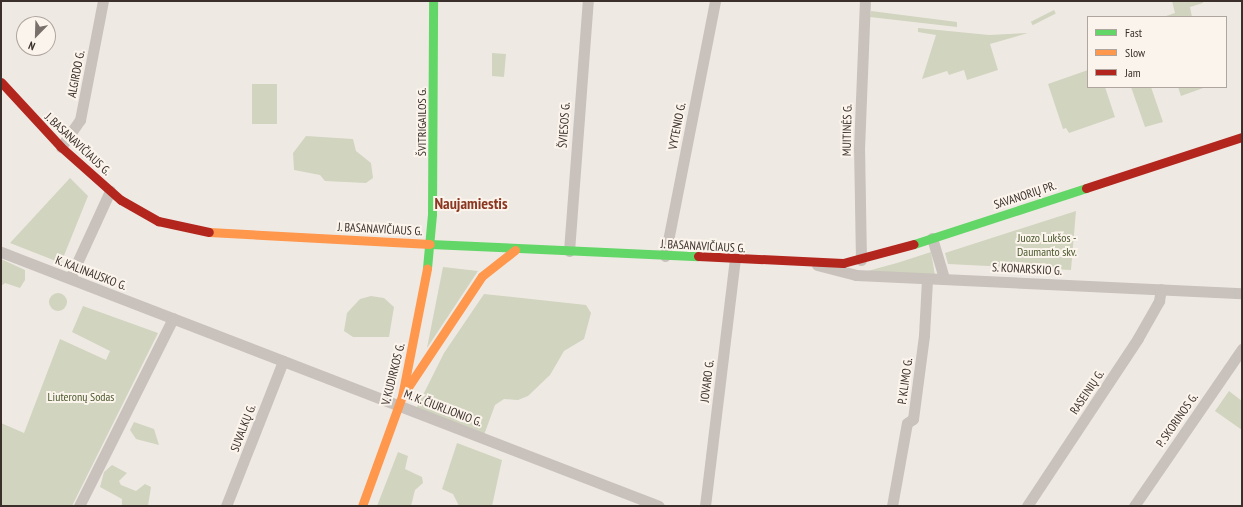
<!DOCTYPE html>
<html>
<head>
<meta charset="utf-8">
<style>
	body { margin:0 }
	#map { position:relative; width:1243px; height:507px; overflow:hidden; background:#efe9e4; font-family:"PT Sans Narrow",sans-serif }
	div>[style] { position:absolute }
	.green>* { inset:0; background:#d1d4be; transform-origin:0 0 }
	.round { border-radius:50% }
	.street>* { height:11px; margin:-5.5px; padding:0 5.5px; transform-origin:5.5px; border-radius:5.5px; background:#c8c1bc }
	.fast>* { height:9px; margin:-4.5px; padding:0 4.5px; transform-origin:4.5px; border-radius:4.5px; background:#63d668 }
	.slow>* { height:9px; margin:-4.5px; padding:0 4.5px; transform-origin:4.5px; border-radius:4.5px; background:#ff974d }
	.jam>* { height:9px; margin:-4.5px; padding:0 4.5px; transform-origin:4.5px; border-radius:4.5px; background:#b3261e }
	span { translate:-50% -50%; white-space:nowrap; text-align:center; line-height:1.15; -webkit-text-stroke:4px #fbf4ec; paint-order:stroke }
	.street-label { font-size:12px; color:#3a2f2a }
	.park-label { font-size:12px; color:#4a592d }
	.district-label { font-size:16px; color:#8b3721; font-weight:700 }
	.frame { position:absolute; inset:0; border:2px solid #3a2f2a; pointer-events:none }
	.legend { position:absolute; left:1087px; top:16px; width:140px; height:72px; box-sizing:border-box; background:#fbf4ec; border:1px solid #aea59e; margin:0; padding:5px 7px; list-style:none; font-size:12px; color:#3a2f2a }
	.legend li { display:flex; align-items:center; gap:8px; height:20px }
	.legend b { width:20px; border:1px solid #aea59e }
	.north { position:absolute; left:16px; top:16px; width:40px; height:40px; box-sizing:border-box; background:#fbf4ec; border:1px solid #aea59e; border-radius:50%; rotate:203deg; font-size:11px; font-weight:700; line-height:16px; text-align:center; color:#3a2f2a }
	.north::after { content:''; display:block; margin:auto; width:14px; height:18px; background:#79706b; clip-path:polygon(50% 0,100% 100%,50% 72%,0 100%) }
</style>
</head>
<body>
<div id="map">
	<div class="green">
		<i style="clip-path:polygon(1172px 1px,1203px 1px,1203px 3px,1190px 7px,1192px 17px,1163px 17px,1175px 13px)"></i>
		<i style="left:1054px;top:10px;width:4px;height:26px;rotate:63deg"></i>
		<i style="clip-path:polygon(871px 11px,957px 22px,957px 27px,870px 17px)"></i>
		<i style="clip-path:polygon(918px 28px,989px 35px,1028px 33px,990px 44px,998px 70px,967px 80px,964px 70px,949px 75px,947px 71px,922px 79px,936px 35px,918px 32px)"></i>
		<i style="clip-path:polygon(492px 53px,506px 54px,504px 77px,492px 76px)"></i>
		<i style="clip-path:polygon(1088px 70px,1088px 87px,1105px 87px,1115px 117px,1069px 133px,1066px 128px,1063px 129px,1048px 84px)"></i>
		<i style="left:252px;top:84px;width:25px;height:40px"></i>
		<i style="clip-path:polygon(1131px 87px,1151px 87px,1163px 122px,1145px 127px)"></i>
		<i style="clip-path:polygon(1178px 87px,1206px 87px,1181px 96px)"></i>
		<i style="clip-path:polygon(306px 136px,353px 139px,356px 151px,371px 163px,373px 178px,366px 183px,325px 181px,320px 175px,294px 170px,293px 153px)"></i>
		<i style="clip-path:polygon(70px 178px,88px 196px,61px 263px,10px 243px)"></i>
		<i style="clip-path:polygon(1076px 211px,1071px 270px,948px 264px,945px 253px)"></i>
		<i style="clip-path:polygon(931px 252px,935px 275px,864px 272px,897px 263px)"></i>
		<i style="clip-path:polygon(1px 259px,25px 270px,25px 280px,20px 288px,5px 283px,1px 286px)"></i>
		<i style="clip-path:polygon(443px 267px,478px 271px,427px 348px)"></i>
		<i class="round" style="left:49px;top:293px;width:18px;height:18px"></i>
		<i style="clip-path:polygon(484px 294px,586px 305px,591px 313px,584px 339px,564px 351px,550px 375px,528px 396px,518px 400px,504px 399px,495px 405px,484px 435px,416px 409px,444px 353px)"></i>
		<i style="clip-path:polygon(371px 296px,384px 298px,394px 307px,389px 337px,353px 337px,344px 331px,347px 313px,360px 299px)"></i>
		<i style="clip-path:polygon(83px 306px,158px 333px,72px 506px,1px 506px,1px 423px,24px 433px,60px 339px,106px 360px,110px 351px,72px 332px)"></i>
		<i style="clip-path:polygon(1229px 391px,1242px 401px,1242px 430px,1215px 411px)"></i>
		<i style="clip-path:polygon(134px 422px,154px 429px,159px 445px,136px 439px,130px 430px)"></i>
		<i style="clip-path:polygon(457px 443px,502px 460px,492px 506px,459px 506px,453px 494px,442px 489px)"></i>
		<i style="clip-path:polygon(398px 452px,408px 456px,405px 469px,422px 477px,423px 483px,415px 490px,411px 506px,377px 506px)"></i>
		<i style="clip-path:polygon(112px 465px,127px 473px,119px 481px,121px 485px,136px 491px,145px 484px,151px 487px,148px 506px,122px 506px,122px 499px,100px 487px,104px 472px)"></i>
	</div>
	<div class="street">
		<i style="left:61px;top:147px;width:33px;rotate:-55deg"></i>
		<i style="left:80px;top:120px;width:121px;rotate:-79.1deg"></i>
		<i style="left:932px;top:238px;width:42px;rotate:73.3deg"></i>
		<i style="left:569px;top:251px;width:251px;rotate:-85.7deg"></i>
		<i style="left:1px;top:252px;width:705px;rotate:21.11deg"></i>
		<i style="left:665px;top:256px;width:260px;rotate:-78.9deg"></i>
		<i style="left:861px;top:260px;width:111px;rotate:-91deg"></i>
		<i style="left:859px;top:149px;width:148px;rotate:-87.7deg"></i>
		<i style="left:817px;top:265px;width:40px;rotate:14.4deg"></i>
		<i style="left:856px;top:275px;width:386px;rotate:2.7deg"></i>
		<i style="left:70px;top:278px;width:96px;rotate:-65.3deg"></i>
		<i style="left:79px;top:506px;width:210px;rotate:-63.4deg"></i>
		<i style="left:226px;top:506px;width:156px;rotate:-68.5deg"></i>
		<i style="left:705px;top:506px;width:249px;rotate:-83.1deg"></i>
		<i style="left:892px;top:506px;width:84px;rotate:-79.8deg"></i>
		<i style="left:907px;top:423px;width:7px;rotate:-34deg"></i>
		<i style="left:913px;top:419px;width:85px;rotate:-82.5deg"></i>
		<i style="left:924px;top:335px;width:55px;rotate:-86.9deg"></i>
		<i style="left:1027px;top:506px;width:201px;rotate:-56.5deg"></i>
		<i style="left:1138px;top:338px;width:43px;rotate:-60.4deg"></i>
		<i style="left:1159px;top:301px;width:12px;rotate:-81deg"></i>
		<i style="left:1134px;top:506px;width:191px;rotate:-55.5deg"></i>
	</div>
	<div class="fast">
		<i style="left:430px;top:244px;width:268px;rotate:2.6deg"></i>
		<i style="left:914px;top:244px;width:181px;rotate:-18deg"></i>
		<i style="left:427px;top:268px;width:54px;rotate:-84.7deg"></i>
		<i style="left:432px;top:214px;width:213px;rotate:-89.7deg"></i>
	</div>
	<div class="slow">
		<i style="left:209px;top:232px;width:221px;rotate:3.1deg"></i>
		<i style="left:408px;top:387px;width:133px;rotate:-56.3deg"></i>
		<i style="left:482px;top:276px;width:42px;rotate:-38.2deg"></i>
		<i style="left:362px;top:506px;width:117px;rotate:-70deg"></i>
		<i style="left:402px;top:396px;width:130px;rotate:-78.9deg"></i>
	</div>
	<div class="jam">
		<i style="left:1px;top:82px;width:88px;rotate:47.3deg"></i>
		<i style="left:61px;top:147px;width:80px;rotate:41.5deg"></i>
		<i style="left:121px;top:200px;width:43px;rotate:29.6deg"></i>
		<i style="left:158px;top:221px;width:52px;rotate:12.2deg"></i>
		<i style="left:1086px;top:188px;width:164px;rotate:-18.1deg"></i>
		<i style="left:698px;top:256px;width:145px;rotate:2.8deg"></i>
		<i style="left:843px;top:263px;width:73px;rotate:-15deg"></i>
	</div>
	<div class="street-label">
		<span style="left:76px;top:74px;rotate:-79deg">ALGIRDO G.</span>
		<span style="left:422px;top:122px;rotate:-90deg">ŠVITRIGAILOS G.</span>
		<span style="left:564px;top:125px;rotate:-86deg">ŠVIESOS G.</span>
		<span style="left:677px;top:126px;rotate:-79deg">VYTENIO G.</span>
		<span style="left:847px;top:130px;rotate:-89deg">MUITINĖS G.</span>
		<span style="left:78px;top:144px;rotate:43deg">J. BASANAVIČIAUS G.</span>
		<span style="left:1025px;top:195px;rotate:-18deg">SAVANORIŲ PR.</span>
		<span style="left:380px;top:229px;rotate:3deg">J. BASANAVIČIAUS G.</span>
		<span style="left:703px;top:246px;rotate:3deg">J. BASANAVIČIAUS G.</span>
		<span style="left:1027px;top:269px;rotate:3deg">S. KONARSKIO G.</span>
		<span style="left:91px;top:273px;rotate:21deg">K. KALINAUSKO G.</span>
		<span style="left:393px;top:374px;rotate:-76deg">V. KUDIRKOS G.</span>
		<span style="left:707px;top:381px;rotate:-83deg">JOVARO G.</span>
		<span style="left:905px;top:381px;rotate:-82deg">P. KLIMO G.</span>
		<span style="left:1087px;top:392px;rotate:-56deg">RASEINIŲ G.</span>
		<span style="left:443px;top:408px;rotate:21deg">M. K. ČIURLIONIO G.</span>
		<span style="left:1177px;top:420px;rotate:-55deg">P. SKORINOS G.</span>
		<span style="left:243px;top:428px;rotate:-69deg">SUVALKŲ G.</span>
	</div>
	<div class="park-label">
		<span style="left:1047px;top:245px">Juozo Lukšos -<br>Daumanto skv.</span>
		<span style="left:81px;top:397px">Liuteronų Sodas</span>
	</div>
	<div class="district-label">
		<span style="left:471px;top:203px">Naujamiestis</span>
	</div>
	<div class="frame"></div>
	<ul class="legend">
	<li><b style="height:5px;background:#63d668"></b>Fast</li>
	<li><b style="height:5px;background:#ff974d"></b>Slow</li>
	<li><b style="height:5px;background:#b3261e"></b>Jam</li>
	</ul>
	<div class="north">N</div>
</div>
</body>
</html>
